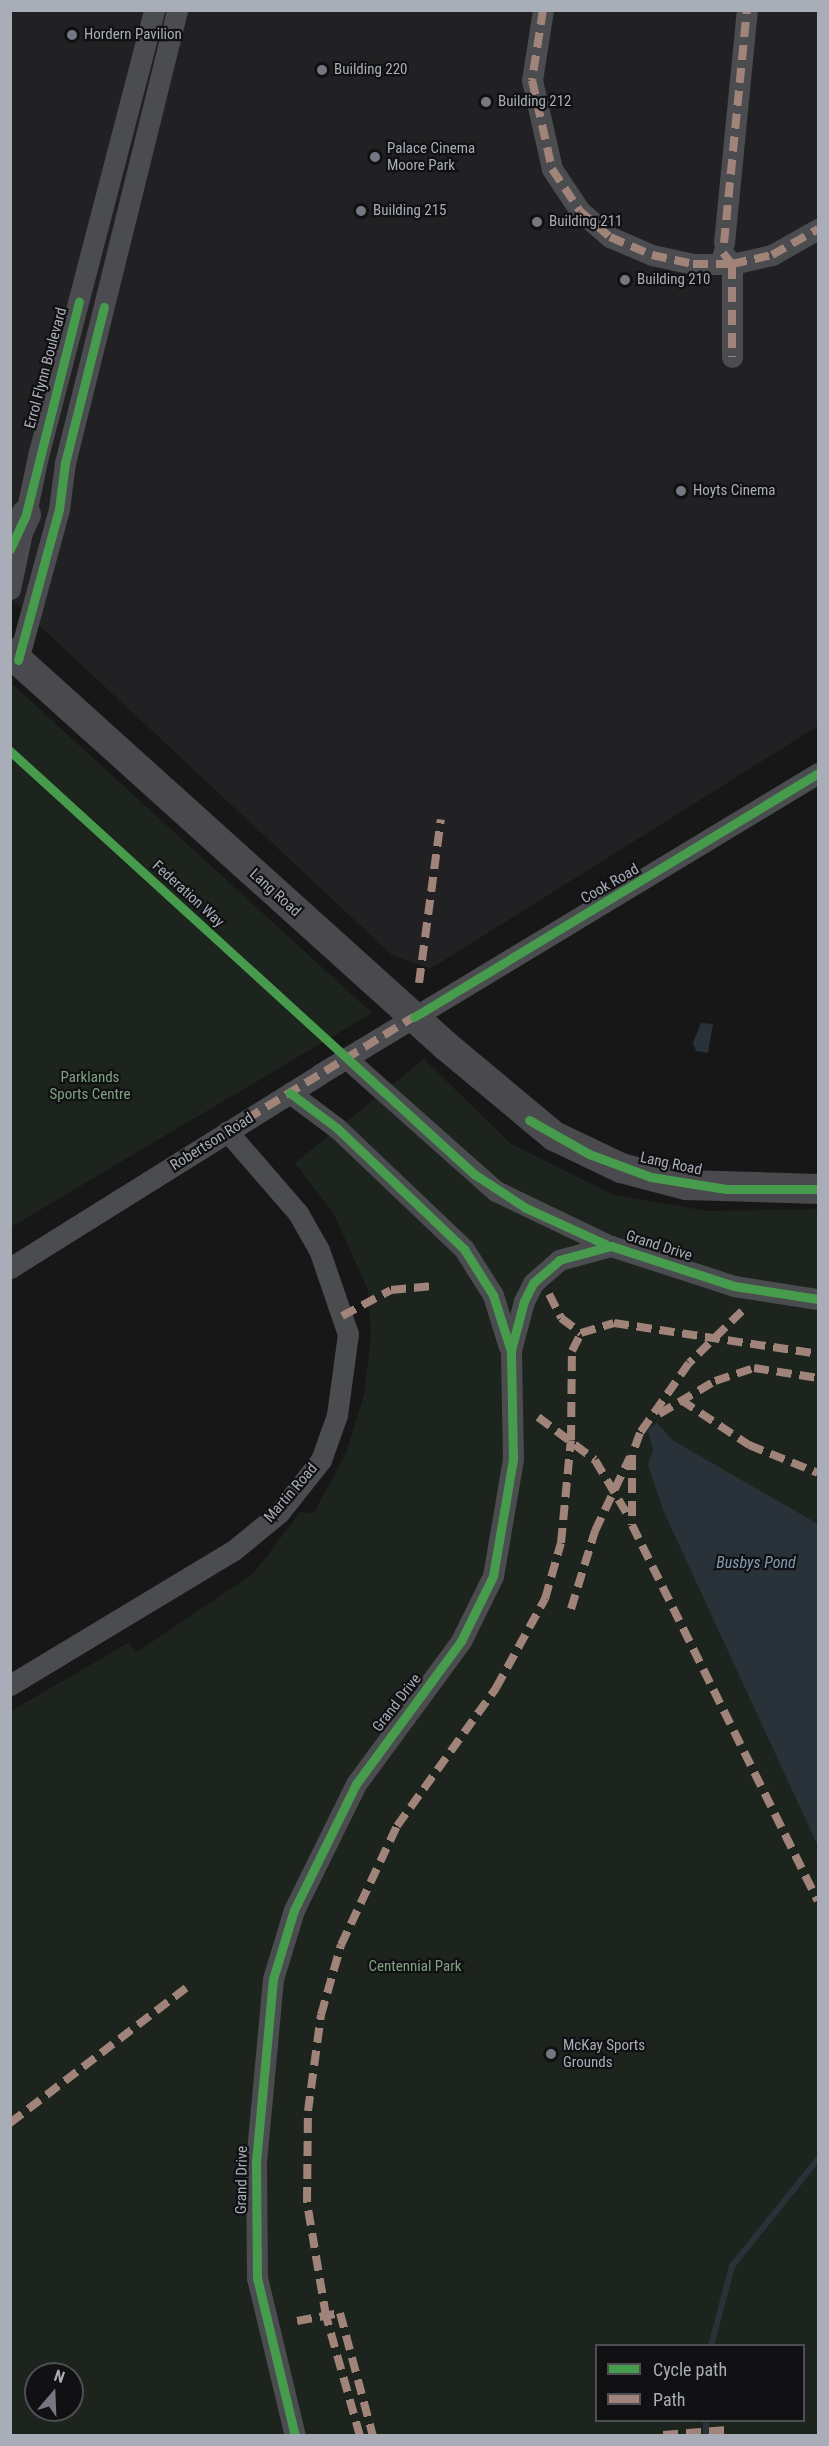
<!DOCTYPE html>
<html>
<head>
<meta charset="utf-8">
<style>
	body { margin:0 }
	#map { position:relative; width:829px; height:2446px; overflow:hidden; background:#171717; font-family:"Roboto Condensed",sans-serif }
	div>[style] { position:absolute }
	.built>* { inset:0; background:#212123 }
	.green>* { inset:0; background:#1d241e }
	.water>* { inset:0; background:#2a3239 }
	.stream>* { height:6px; margin:-3px; padding:0 3px; transform-origin:3px; border-radius:3px; background:#2a3239 }
	.street>* { height:21px; margin:-10.5px; padding:0 10.5px; transform-origin:10.5px; border-radius:10.5px; background:#4b4c50 }
	.secondary>* { height:30px; margin:-15px; padding:0 15px; transform-origin:15px; border-radius:15px; background:#4a4a4e }
	.quiet>* { height:8px; margin-top:-4px; transform-origin:0; background:repeating-linear-gradient(90deg,#a18479 0 15px,transparent 0 23px) }
	.cycleway>* { height:9px; margin:-4.5px; padding:0 4.5px; transform-origin:4.5px; border-radius:4.5px; background:#469c4c }
	.dots>* { width:16px; height:16px; translate:-50% -50%; box-sizing:border-box; border:3px solid #111113; border-radius:50% }
	span { translate:-50% -50%; white-space:nowrap; text-align:center; line-height:1.15; -webkit-text-stroke:4.5px #111113; paint-order:stroke }
	.poi-label { font-size:15px; color:#a8adb8 }
	.left { translate:0 -50%; text-align:left }
	.street-label { font-size:15px; color:#a8adb8 }
	.park-label { font-size:15px; color:#7fa381 }
	.water-label { font-size:16px; color:#7f9bb3; font-style:italic }
	.frame { position:absolute; inset:0; border:12px solid #a8adb8; pointer-events:none }
	.legend { position:absolute; left:595px; top:2344px; width:210px; height:78px; box-sizing:border-box; background:#111113; border:2px solid #4d4f55; margin:0; padding:8px 10px; list-style:none; font-size:18px; color:#a8adb8 }
	.legend li { display:flex; align-items:center; gap:12px; height:30px }
	.legend b { width:30px; border:2px solid #4d4f55 }
	.north { position:absolute; left:24px; top:2362px; width:60px; height:60px; box-sizing:border-box; background:#111113; border:2px solid #4d4f55; border-radius:50%; rotate:19deg; font-size:16px; font-weight:700; line-height:24px; text-align:center; color:#a8adb8 }
	.north::after { content:''; display:block; margin:auto; width:21px; height:27px; background:#757880; clip-path:polygon(50% 0,100% 100%,50% 72%,0 100%) }
</style>
</head>
<body>
<div id="map">
	<div class="built">
		<i style="clip-path:polygon(10px 11px,818px 11px,818px 726px,430px 969px,392px 955px,11px 599px)"></i>
	</div>
	<div class="green">
		<i style="clip-path:polygon(11px 683px,372px 1013px,11px 1227px,10px 1227px)"></i>
		<i style="clip-path:polygon(evenodd,424px 1059px,511px 1144px,614px 1195px,707px 1211px,818px 1209px,818px 2435px,11px 2436px,11px 1711px,128px 1643px,137px 1652px,254px 1573px,300px 1512px,314px 1513px,346px 1453px,364px 1395px,371px 1337px,368px 1290px,334px 1214px,295px 1163px,424px 1059px,596px 2346px,804px 2346px,804px 2420px,596px 2420px,596px 2346px,424px 1059px,36px 2374px,72px 2374px,72px 2410px,36px 2410px,36px 2374px)"></i>
	</div>
	<div class="water">
		<i style="clip-path:polygon(701px 1023px,713px 1024px,708px 1053px,696px 1051px,693px 1043px)"></i>
		<i style="clip-path:polygon(657px 1423px,672px 1440px,818px 1524px,818px 1846px,664px 1512px,648px 1465px,653px 1451px,648px 1429px)"></i>
	</div>
	<div class="stream">
		<i style="left:711px;top:2346px;width:83px;rotate:-75.3deg"></i>
		<i style="left:732px;top:2266px;width:137px;rotate:-51.2deg"></i>
		<i style="left:706px;top:2436px;width:16px;rotate:-90deg"></i>
	</div>
	<div class="street">
		<i style="left:543px;top:10px;width:71px;rotate:98.9deg"></i>
		<i style="left:532px;top:80px;width:91px;rotate:77.3deg"></i>
		<i style="left:552px;top:169px;width:50px;rotate:56.3deg"></i>
		<i style="left:580px;top:211px;width:40px;rotate:41deg"></i>
		<i style="left:610px;top:237px;width:46px;rotate:23.2deg"></i>
		<i style="left:652px;top:255px;width:42px;rotate:12.4deg"></i>
		<i style="left:693px;top:264px;width:39px"></i>
		<i style="left:732px;top:264px;width:41px;rotate:-12.7deg"></i>
		<i style="left:772px;top:255px;width:53px;rotate:-29.5deg"></i>
		<i style="left:724px;top:243px;width:234px;rotate:-84.4deg"></i>
		<i style="left:723px;top:253px;width:14px;rotate:51deg"></i>
		<i style="left:732px;top:264px;width:93px;rotate:90deg"></i>
		<i style="left:10px;top:589px;width:136px;rotate:-78.1deg"></i>
		<i style="left:38px;top:456px;width:461px;rotate:-75.4deg"></i>
		<i style="left:18px;top:660px;width:156px;rotate:-74.8deg"></i>
		<i style="left:59px;top:509px;width:46px;rotate:-82.6deg"></i>
		<i style="left:65px;top:463px;width:467px;rotate:-76.1deg"></i>
		<i style="left:346px;top:1058px;width:200px;rotate:41.6deg"></i>
		<i style="left:496px;top:1191px;width:122px;rotate:25.7deg"></i>
		<i style="left:290px;top:1093px;width:59px;rotate:36.7deg"></i>
		<i style="left:337px;top:1128px;width:175px;rotate:43.6deg"></i>
		<i style="left:464px;top:1249px;width:54px;rotate:57.8deg"></i>
		<i style="left:493px;top:1295px;width:54px;rotate:72.9deg"></i>
		<i style="left:10px;top:1268px;width:366px;rotate:-32deg"></i>
		<i style="left:320px;top:1074px;width:582px;rotate:-31.15deg"></i>
		<i style="left:10px;top:1685px;width:262px;rotate:-31.1deg"></i>
		<i style="left:234px;top:1550px;width:58px;rotate:-39.4deg"></i>
		<i style="left:279px;top:1513px;width:68px;rotate:-51.6deg"></i>
		<i style="left:321px;top:1460px;width:48px;rotate:-70.4deg"></i>
		<i style="left:337px;top:1415px;width:82px;rotate:-82.3deg"></i>
		<i style="left:348px;top:1334px;width:89px;rotate:-109deg"></i>
		<i style="left:319px;top:1250px;width:43px;rotate:-119.6deg"></i>
		<i style="left:298px;top:1213px;width:108px;rotate:-130.9deg"></i>
		<i style="left:295px;top:2436px;width:163px;rotate:-103.5deg"></i>
		<i style="left:257px;top:2278px;width:116px;rotate:-90.5deg"></i>
		<i style="left:256px;top:2162px;width:184px;rotate:-84.7deg"></i>
		<i style="left:273px;top:1979px;width:72px;rotate:-73.1deg"></i>
		<i style="left:294px;top:1910px;width:140px;rotate:-63.8deg"></i>
		<i style="left:356px;top:1784px;width:177px;rotate:-53.7deg"></i>
		<i style="left:461px;top:1641px;width:72px;rotate:-63.8deg"></i>
		<i style="left:493px;top:1576px;width:119px;rotate:-80.3deg"></i>
		<i style="left:513px;top:1459px;width:109px;rotate:-91.1deg"></i>
		<i style="left:511px;top:1350px;width:51px;rotate:-75.1deg"></i>
		<i style="left:524px;top:1301px;width:20px;rotate:-63deg"></i>
		<i style="left:533px;top:1283px;width:35px;rotate:-41deg"></i>
		<i style="left:559px;top:1260px;width:54px;rotate:-15.1deg"></i>
		<i style="left:611px;top:1246px;width:129px;rotate:18deg"></i>
		<i style="left:734px;top:1286px;width:85px;rotate:8.8deg"></i>
	</div>
	<div class="secondary">
		<i style="left:10px;top:549px;width:38px;rotate:-65deg"></i>
		<i style="left:10px;top:653px;width:587px;rotate:42.03deg"></i>
		<i style="left:446px;top:1046px;width:141px;rotate:39.8deg"></i>
		<i style="left:554px;top:1136px;width:74px;rotate:25.5deg"></i>
		<i style="left:621px;top:1168px;width:67px;rotate:14.7deg"></i>
		<i style="left:686px;top:1185px;width:132px;rotate:1.7deg"></i>
	</div>
	<div class="quiet">
		<i style="left:543px;top:10px;width:71px;rotate:98.9deg"></i>
		<i style="left:532px;top:80px;width:91px;rotate:77.3deg"></i>
		<i style="left:552px;top:169px;width:50px;rotate:56.3deg"></i>
		<i style="left:580px;top:211px;width:40px;rotate:41deg"></i>
		<i style="left:610px;top:237px;width:46px;rotate:23.2deg"></i>
		<i style="left:652px;top:255px;width:42px;rotate:12.4deg"></i>
		<i style="left:693px;top:264px;width:39px"></i>
		<i style="left:732px;top:264px;width:41px;rotate:-12.7deg"></i>
		<i style="left:772px;top:255px;width:53px;rotate:-29.5deg"></i>
		<i style="left:724px;top:243px;width:234px;rotate:-84.4deg"></i>
		<i style="left:723px;top:253px;width:14px;rotate:51deg"></i>
		<i style="left:732px;top:264px;width:93px;rotate:90deg"></i>
		<i style="left:419px;top:983px;width:165px;rotate:-82.4deg"></i>
		<i style="left:227px;top:1131px;width:219px;rotate:-31.4deg"></i>
		<i style="left:549px;top:1294px;width:27px;rotate:63deg"></i>
		<i style="left:561px;top:1318px;width:25px;rotate:37deg"></i>
		<i style="left:742px;top:1311px;width:74px;rotate:135.5deg"></i>
		<i style="left:689px;top:1363px;width:85px;rotate:125deg"></i>
		<i style="left:640px;top:1433px;width:23px;rotate:110deg"></i>
		<i style="left:632px;top:1455px;width:70px;rotate:90deg"></i>
		<i style="left:632px;top:1525px;width:419px;rotate:63.7deg"></i>
		<i style="left:342px;top:1316px;width:55px;rotate:-28deg"></i>
		<i style="left:391px;top:1290px;width:42px;rotate:-5.4deg"></i>
		<i style="left:681px;top:1400px;width:82px;rotate:33.5deg"></i>
		<i style="left:749px;top:1445px;width:74px;rotate:22.1deg"></i>
		<i style="left:659px;top:1414px;width:65px;rotate:-30.5deg"></i>
		<i style="left:715px;top:1381px;width:41px;rotate:-18.4deg"></i>
		<i style="left:754px;top:1368px;width:65px;rotate:8.9deg"></i>
		<i style="left:538px;top:1417px;width:71px;rotate:37deg"></i>
		<i style="left:595px;top:1460px;width:69px;rotate:59.3deg"></i>
		<i style="left:571px;top:1609px;width:82px;rotate:-72.9deg"></i>
		<i style="left:595px;top:1531px;width:82px;rotate:-64.7deg"></i>
		<i style="left:10px;top:2123px;width:222px;rotate:-37.5deg"></i>
		<i style="left:297px;top:2321px;width:44px;rotate:-10.5deg"></i>
		<i style="left:340px;top:2313px;width:127px;rotate:75deg"></i>
		<i style="left:663px;top:2435px;width:64px;rotate:-4.5deg"></i>
		<i style="left:360px;top:2436px;width:125px;rotate:-105.8deg"></i>
		<i style="left:326px;top:2316px;width:116px;rotate:-99.5deg"></i>
		<i style="left:307px;top:2202px;width:91px;rotate:-89.4deg"></i>
		<i style="left:308px;top:2111px;width:97px;rotate:-82.3deg"></i>
		<i style="left:321px;top:2015px;width:73px;rotate:-74.1deg"></i>
		<i style="left:341px;top:1945px;width:132px;rotate:-64.8deg"></i>
		<i style="left:397px;top:1826px;width:170px;rotate:-54.3deg"></i>
		<i style="left:496px;top:1688px;width:102px;rotate:-61.2deg"></i>
		<i style="left:545px;top:1599px;width:58px;rotate:-74.1deg"></i>
		<i style="left:561px;top:1543px;width:103px;rotate:-84.5deg"></i>
		<i style="left:571px;top:1440px;width:89px;rotate:-89.4deg"></i>
		<i style="left:572px;top:1351px;width:20px;rotate:-63deg"></i>
		<i style="left:581px;top:1333px;width:34px;rotate:-17deg"></i>
		<i style="left:614px;top:1323px;width:206px;rotate:8.6deg"></i>
	</div>
	<div class="cycleway">
		<i style="left:10px;top:549px;width:38px;rotate:-65deg"></i>
		<i style="left:26px;top:514px;width:219px;rotate:-76deg"></i>
		<i style="left:18px;top:660px;width:156px;rotate:-74.8deg"></i>
		<i style="left:59px;top:509px;width:46px;rotate:-82.6deg"></i>
		<i style="left:65px;top:463px;width:161px;rotate:-76deg"></i>
		<i style="left:10px;top:751px;width:628px;rotate:42.35deg"></i>
		<i style="left:474px;top:1174px;width:62px;rotate:33.2deg"></i>
		<i style="left:526px;top:1208px;width:87px;rotate:24.5deg"></i>
		<i style="left:414px;top:1017px;width:472px;rotate:-31.1deg"></i>
		<i style="left:290px;top:1093px;width:59px;rotate:36.7deg"></i>
		<i style="left:337px;top:1128px;width:175px;rotate:43.6deg"></i>
		<i style="left:464px;top:1249px;width:54px;rotate:57.8deg"></i>
		<i style="left:493px;top:1295px;width:56px;rotate:72.2deg"></i>
		<i style="left:529px;top:1120px;width:69px;rotate:29.5deg"></i>
		<i style="left:589px;top:1154px;width:66px;rotate:20.4deg"></i>
		<i style="left:651px;top:1177px;width:76px;rotate:9.1deg"></i>
		<i style="left:726px;top:1189px;width:92px"></i>
		<i style="left:295px;top:2436px;width:163px;rotate:-103.5deg"></i>
		<i style="left:257px;top:2278px;width:116px;rotate:-90.5deg"></i>
		<i style="left:256px;top:2162px;width:184px;rotate:-84.7deg"></i>
		<i style="left:273px;top:1979px;width:72px;rotate:-73.1deg"></i>
		<i style="left:294px;top:1910px;width:140px;rotate:-63.8deg"></i>
		<i style="left:356px;top:1784px;width:177px;rotate:-53.7deg"></i>
		<i style="left:461px;top:1641px;width:72px;rotate:-63.8deg"></i>
		<i style="left:493px;top:1576px;width:119px;rotate:-80.3deg"></i>
		<i style="left:513px;top:1459px;width:109px;rotate:-91.1deg"></i>
		<i style="left:511px;top:1350px;width:51px;rotate:-75.1deg"></i>
		<i style="left:524px;top:1301px;width:20px;rotate:-63deg"></i>
		<i style="left:533px;top:1283px;width:35px;rotate:-41deg"></i>
		<i style="left:559px;top:1260px;width:54px;rotate:-15.1deg"></i>
		<i style="left:611px;top:1246px;width:129px;rotate:18deg"></i>
		<i style="left:734px;top:1286px;width:85px;rotate:8.8deg"></i>
	</div>
	<div class="dots">
		<i style="left:72px;top:35px;background:#757880"></i>
		<i style="left:322px;top:70px;background:#757880"></i>
		<i style="left:486px;top:102px;background:#757880"></i>
		<i style="left:375px;top:157px;background:#757880"></i>
		<i style="left:361px;top:211px;background:#757880"></i>
		<i style="left:537px;top:222px;background:#757880"></i>
		<i style="left:625px;top:280px;background:#757880"></i>
		<i style="left:681px;top:491px;background:#757880"></i>
		<i style="left:551px;top:2054px;background:#757880"></i>
	</div>
	<div class="poi-label">
		<span class="left" style="left:84px;top:35px">Hordern Pavilion</span>
		<span class="left" style="left:334px;top:70px">Building 220</span>
		<span class="left" style="left:498px;top:102px">Building 212</span>
		<span class="left" style="left:387px;top:157px">Palace Cinema<br>Moore Park</span>
		<span class="left" style="left:373px;top:211px">Building 215</span>
		<span class="left" style="left:549px;top:222px">Building 211</span>
		<span class="left" style="left:637px;top:280px">Building 210</span>
		<span class="left" style="left:693px;top:491px">Hoyts Cinema</span>
		<span class="left" style="left:563px;top:2054px">McKay Sports<br>Grounds</span>
	</div>
	<div class="street-label">
		<span style="left:46px;top:368px;rotate:-75deg">Errol Flynn Boulevard</span>
		<span style="left:610px;top:884px;rotate:-30deg">Cook Road</span>
		<span style="left:275px;top:893px;rotate:42deg">Lang Road</span>
		<span style="left:188px;top:894px;rotate:42deg">Federation Way</span>
		<span style="left:212px;top:1142px;rotate:-32deg">Robertson Road</span>
		<span style="left:671px;top:1164px;rotate:12deg">Lang Road</span>
		<span style="left:659px;top:1246px;rotate:18deg">Grand Drive</span>
		<span style="left:291px;top:1493px;rotate:-49deg">Martin Road</span>
		<span style="left:397px;top:1703px;rotate:-52deg">Grand Drive</span>
		<span style="left:242px;top:2180px;rotate:-89deg">Grand Drive</span>
	</div>
	<div class="park-label">
		<span style="left:90px;top:1086px">Parklands<br>Sports Centre</span>
		<span style="left:415px;top:1967px">Centennial Park</span>
	</div>
	<div class="water-label">
		<span style="left:756px;top:1563px">Busbys Pond</span>
	</div>
	<div class="frame"></div>
	<ul class="legend">
	<li><b style="height:8px;background:#469c4c"></b>Cycle path</li>
	<li><b style="height:8px;background:#a18479"></b>Path</li>
	</ul>
	<div class="north">N</div>
</div>
</body>
</html>
